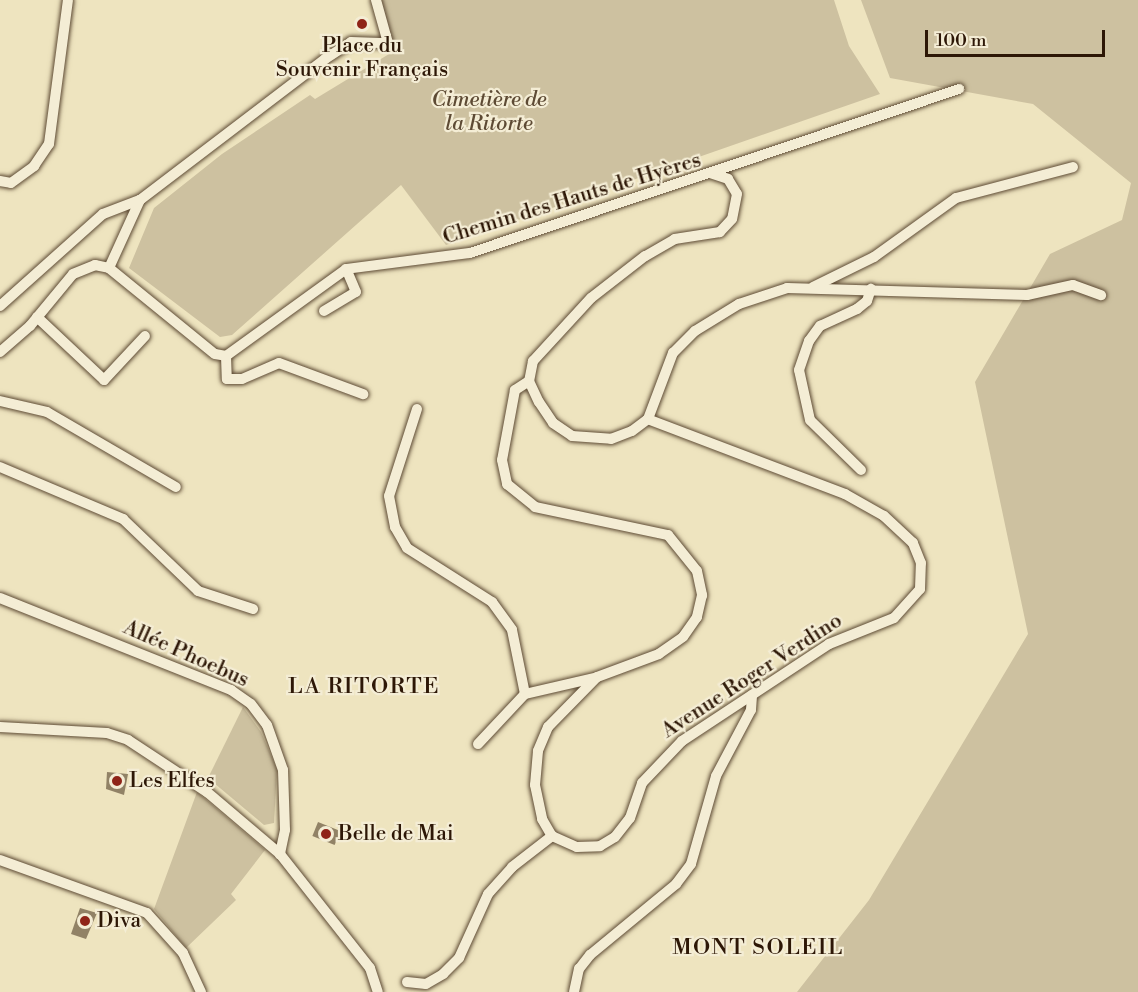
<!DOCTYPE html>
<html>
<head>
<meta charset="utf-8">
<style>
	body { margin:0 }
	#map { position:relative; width:1138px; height:992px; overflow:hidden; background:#eee4bf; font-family:"Libre Bodoni",serif }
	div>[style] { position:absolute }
	.green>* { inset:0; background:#cdc1a0 }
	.building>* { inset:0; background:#918266; transform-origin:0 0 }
	.roads { filter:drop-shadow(0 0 2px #5d4a34) drop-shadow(0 0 2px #5d4a34) }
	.minor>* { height:10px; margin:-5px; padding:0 5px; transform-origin:5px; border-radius:5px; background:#f4edd5 }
	.dots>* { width:16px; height:16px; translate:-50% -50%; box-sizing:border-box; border:3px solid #f4edd5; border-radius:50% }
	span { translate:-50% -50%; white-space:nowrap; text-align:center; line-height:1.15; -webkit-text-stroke:4.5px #f4edd5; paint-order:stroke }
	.poi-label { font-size:21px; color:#2d1706 }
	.left { translate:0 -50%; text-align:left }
	.park-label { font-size:21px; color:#5d4a34; font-style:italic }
	.street-label { font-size:21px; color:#2d1706 }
	.neighbourhood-label { font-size:22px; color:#2d1706; letter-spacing:1.5px }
	.scale { position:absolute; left:925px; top:30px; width:180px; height:27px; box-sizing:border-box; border:3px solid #2d1706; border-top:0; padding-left:8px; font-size:18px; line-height:21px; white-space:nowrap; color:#2d1706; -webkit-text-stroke:4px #f4edd5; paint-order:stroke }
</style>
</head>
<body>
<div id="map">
	<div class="green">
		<i style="clip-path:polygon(380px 0,834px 0,849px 46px,880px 94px,446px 245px,401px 185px,232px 335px,220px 337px,129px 268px,154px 208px,222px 154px,310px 95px,315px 99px,394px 51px)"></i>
		<i style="clip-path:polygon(861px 0,1138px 0,1138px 992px,797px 992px,869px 900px,1028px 634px,975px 382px,1050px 254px,1122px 220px,1131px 183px,1033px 104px,890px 78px)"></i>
		<i style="clip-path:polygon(243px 707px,261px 732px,277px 769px,274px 823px,264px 825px,208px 778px)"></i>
		<i style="clip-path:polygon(197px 792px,265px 850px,231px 894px,236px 900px,186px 948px,154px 909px)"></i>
	</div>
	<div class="building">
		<i style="clip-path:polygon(107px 772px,128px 774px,124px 795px,106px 789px)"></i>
		<i style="left:318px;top:822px;width:24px;height:15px;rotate:22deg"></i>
		<i style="clip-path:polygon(80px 908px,97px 913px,86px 939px,71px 934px)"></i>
	</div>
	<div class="roads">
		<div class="minor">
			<i style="left:710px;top:173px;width:19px;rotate:18deg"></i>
			<i style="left:728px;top:179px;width:17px;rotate:59deg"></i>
			<i style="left:737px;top:194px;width:25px;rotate:101deg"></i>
			<i style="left:732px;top:219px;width:18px;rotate:133deg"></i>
			<i style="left:720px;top:232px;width:46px;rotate:171.2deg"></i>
			<i style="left:675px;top:239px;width:34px;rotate:150deg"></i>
			<i style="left:645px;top:256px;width:68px;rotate:142.1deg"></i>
			<i style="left:591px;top:298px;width:86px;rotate:132.6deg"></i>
			<i style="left:533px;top:361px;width:20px;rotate:101deg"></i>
			<i style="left:529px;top:381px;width:23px;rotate:65deg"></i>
			<i style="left:539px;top:402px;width:25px;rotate:56deg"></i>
			<i style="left:553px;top:423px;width:23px;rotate:34deg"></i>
			<i style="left:572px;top:436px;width:39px;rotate:4deg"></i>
			<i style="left:611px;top:439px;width:22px;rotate:-21deg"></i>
			<i style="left:632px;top:431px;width:20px;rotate:-37deg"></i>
			<i style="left:648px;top:419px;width:71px;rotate:-69.3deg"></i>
			<i style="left:673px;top:353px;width:31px;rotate:-45deg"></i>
			<i style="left:695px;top:331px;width:52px;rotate:-31.5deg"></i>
			<i style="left:739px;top:304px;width:51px;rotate:-18.4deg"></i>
			<i style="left:787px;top:288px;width:240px;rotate:1.7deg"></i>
			<i style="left:1027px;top:295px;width:47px;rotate:-12.3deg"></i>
			<i style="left:1073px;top:285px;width:30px;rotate:20deg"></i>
			<i style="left:0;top:181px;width:11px;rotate:10deg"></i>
			<i style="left:11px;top:183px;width:29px;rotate:-36deg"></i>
			<i style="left:34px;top:166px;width:27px;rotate:-56deg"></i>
			<i style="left:49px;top:144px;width:145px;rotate:-82.5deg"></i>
			<i style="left:109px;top:268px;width:75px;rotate:-65.5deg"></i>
			<i style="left:140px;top:200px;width:233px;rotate:-37.3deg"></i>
			<i style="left:325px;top:59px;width:31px;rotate:-33deg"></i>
			<i style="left:351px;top:42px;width:37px;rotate:2deg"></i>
			<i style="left:388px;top:43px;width:45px;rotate:-105.6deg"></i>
			<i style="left:813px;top:287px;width:68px;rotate:-26.2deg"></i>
			<i style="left:874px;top:257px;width:101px;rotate:-35.7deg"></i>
			<i style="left:956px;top:198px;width:121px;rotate:-14.8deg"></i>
			<i style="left:0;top:306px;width:138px;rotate:-41.8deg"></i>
			<i style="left:103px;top:214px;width:40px;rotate:-21deg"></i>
			<i style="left:324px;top:311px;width:37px;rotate:-31deg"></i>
			<i style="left:356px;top:292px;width:25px;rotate:-113deg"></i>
			<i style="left:37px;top:317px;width:92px;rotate:43.2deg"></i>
			<i style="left:104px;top:380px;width:60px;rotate:-47deg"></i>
			<i style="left:0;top:352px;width:40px;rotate:-41deg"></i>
			<i style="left:30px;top:326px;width:67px;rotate:-50.4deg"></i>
			<i style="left:73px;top:274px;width:24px;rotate:-22deg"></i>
			<i style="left:95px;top:265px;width:14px;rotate:12deg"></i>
			<i style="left:109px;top:268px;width:136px;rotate:39.1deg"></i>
			<i style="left:215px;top:354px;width:11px;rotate:10deg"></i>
			<i style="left:226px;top:356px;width:148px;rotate:-35.9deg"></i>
			<i style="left:346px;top:269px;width:125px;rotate:-7.4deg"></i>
			<i style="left:470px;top:253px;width:516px;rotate:-18.54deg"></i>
			<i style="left:226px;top:356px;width:23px;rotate:88deg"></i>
			<i style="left:227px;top:379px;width:15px"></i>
			<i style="left:242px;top:379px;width:40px;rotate:-23.4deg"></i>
			<i style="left:279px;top:363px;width:90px;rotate:20.3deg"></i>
			<i style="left:529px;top:381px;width:17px;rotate:147deg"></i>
			<i style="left:515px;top:390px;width:71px;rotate:100.5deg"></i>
			<i style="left:502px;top:460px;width:25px;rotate:78deg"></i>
			<i style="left:507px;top:484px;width:36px;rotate:39deg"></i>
			<i style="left:535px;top:507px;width:136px;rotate:11.9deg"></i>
			<i style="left:668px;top:535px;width:46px;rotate:51.1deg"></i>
			<i style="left:697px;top:571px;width:25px;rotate:78deg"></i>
			<i style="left:702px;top:595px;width:23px;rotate:103deg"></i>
			<i style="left:697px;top:617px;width:24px;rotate:125deg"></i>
			<i style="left:683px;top:637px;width:29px;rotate:145deg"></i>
			<i style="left:659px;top:654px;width:66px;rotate:159.6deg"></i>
			<i style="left:597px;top:677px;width:70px;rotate:134.4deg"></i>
			<i style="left:548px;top:727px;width:26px;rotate:113deg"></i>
			<i style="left:538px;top:751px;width:34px;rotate:95deg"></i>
			<i style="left:535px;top:785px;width:35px;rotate:78deg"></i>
			<i style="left:542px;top:819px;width:20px;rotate:60deg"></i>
			<i style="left:552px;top:836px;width:27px;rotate:24deg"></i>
			<i style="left:577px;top:847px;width:23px;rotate:-2deg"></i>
			<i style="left:600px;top:846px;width:17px;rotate:-31deg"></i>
			<i style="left:615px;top:837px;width:24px;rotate:-52deg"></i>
			<i style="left:630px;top:818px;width:37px;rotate:-71deg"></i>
			<i style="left:642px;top:783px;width:58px;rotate:-46.4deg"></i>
			<i style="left:682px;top:741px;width:176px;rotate:-33.4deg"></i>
			<i style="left:829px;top:644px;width:70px;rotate:-21.8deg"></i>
			<i style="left:894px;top:618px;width:39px;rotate:-48deg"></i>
			<i style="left:920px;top:589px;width:26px;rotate:-88deg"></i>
			<i style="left:921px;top:563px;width:22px;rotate:-112deg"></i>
			<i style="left:913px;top:543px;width:40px;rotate:-137deg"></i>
			<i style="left:884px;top:516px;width:45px;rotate:-150.6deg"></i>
			<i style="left:845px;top:494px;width:211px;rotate:-159.2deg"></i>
			<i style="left:0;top:401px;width:48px;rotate:13.2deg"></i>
			<i style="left:47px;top:412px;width:149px;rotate:30.2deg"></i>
			<i style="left:417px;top:409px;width:91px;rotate:107.8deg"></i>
			<i style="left:389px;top:496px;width:32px;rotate:79deg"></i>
			<i style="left:395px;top:527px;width:24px;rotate:60deg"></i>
			<i style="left:407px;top:548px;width:101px;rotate:32.4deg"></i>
			<i style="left:492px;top:602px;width:34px;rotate:54deg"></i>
			<i style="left:512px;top:630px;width:65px;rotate:78.5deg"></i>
			<i style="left:0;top:467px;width:134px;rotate:22.9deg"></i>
			<i style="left:123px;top:519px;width:104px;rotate:43.8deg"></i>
			<i style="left:198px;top:591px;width:58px;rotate:18.1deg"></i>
			<i style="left:861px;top:470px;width:71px;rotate:-135.6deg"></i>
			<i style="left:810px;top:420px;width:51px;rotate:-102.4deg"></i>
			<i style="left:799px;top:370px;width:31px;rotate:-71deg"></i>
			<i style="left:809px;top:341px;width:19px;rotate:-54deg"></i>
			<i style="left:820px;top:326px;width:41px;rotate:-24.7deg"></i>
			<i style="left:857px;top:309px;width:13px;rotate:-39deg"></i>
			<i style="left:867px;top:301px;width:13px;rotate:-72deg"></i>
			<i style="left:0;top:598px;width:249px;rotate:21.7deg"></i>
			<i style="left:231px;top:690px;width:24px;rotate:35deg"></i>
			<i style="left:251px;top:704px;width:26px;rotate:53deg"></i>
			<i style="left:267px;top:725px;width:48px;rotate:70.4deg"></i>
			<i style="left:283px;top:770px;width:60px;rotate:88.1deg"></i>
			<i style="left:285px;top:830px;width:25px;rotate:102deg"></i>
			<i style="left:280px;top:854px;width:145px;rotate:51.7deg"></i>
			<i style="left:370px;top:968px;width:25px;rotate:72deg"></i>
			<i style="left:0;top:727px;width:107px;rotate:3.2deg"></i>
			<i style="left:107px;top:733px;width:22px;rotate:18deg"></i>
			<i style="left:128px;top:740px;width:95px;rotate:33.4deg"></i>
			<i style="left:207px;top:792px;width:96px;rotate:40.3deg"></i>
			<i style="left:478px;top:744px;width:69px;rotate:-46.8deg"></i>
			<i style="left:525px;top:694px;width:71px;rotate:-13.1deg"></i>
			<i style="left:0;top:860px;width:156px;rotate:19.8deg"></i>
			<i style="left:147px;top:913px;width:54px;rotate:48deg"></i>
			<i style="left:183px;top:953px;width:43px;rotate:65.2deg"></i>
			<i style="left:407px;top:982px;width:19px;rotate:6deg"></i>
			<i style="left:426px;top:984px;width:20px;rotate:-30deg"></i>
			<i style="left:443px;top:974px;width:23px;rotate:-45deg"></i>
			<i style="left:459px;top:958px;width:70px;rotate:-65.6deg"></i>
			<i style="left:488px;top:894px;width:36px;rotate:-48deg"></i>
			<i style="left:512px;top:867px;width:51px;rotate:-37.8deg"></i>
			<i style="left:574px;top:992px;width:24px;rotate:-78deg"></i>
			<i style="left:579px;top:969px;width:18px;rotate:-52deg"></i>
			<i style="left:590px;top:955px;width:112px;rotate:-39.5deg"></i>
			<i style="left:676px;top:884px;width:25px;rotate:-53deg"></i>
			<i style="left:691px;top:864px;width:91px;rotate:-74.1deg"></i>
			<i style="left:716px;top:776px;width:75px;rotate:-62.1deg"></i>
			<i style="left:751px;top:710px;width:15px;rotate:-86deg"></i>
		</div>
	</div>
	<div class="dots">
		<i style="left:362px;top:24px;background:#8f2418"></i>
		<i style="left:117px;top:781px;background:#8f2418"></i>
		<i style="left:326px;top:834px;background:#8f2418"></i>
		<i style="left:85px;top:921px;background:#8f2418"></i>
	</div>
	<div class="poi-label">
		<span style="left:362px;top:58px">Place du<br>Souvenir Français</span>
		<span class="left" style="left:129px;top:781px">Les Elfes</span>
		<span class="left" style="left:338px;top:834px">Belle de Mai</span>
		<span class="left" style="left:97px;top:921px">Diva</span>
	</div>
	<div class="park-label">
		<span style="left:489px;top:112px">Cimetière de<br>la Ritorte</span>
	</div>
	<div class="street-label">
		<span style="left:572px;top:199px;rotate:-17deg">Chemin des Hauts de Hyères</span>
		<span style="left:186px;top:654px;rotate:24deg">Allée Phoebus</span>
		<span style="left:752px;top:676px;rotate:-33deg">Avenue Roger Verdino</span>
	</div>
	<div class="neighbourhood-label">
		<span style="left:364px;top:687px">LA RITORTE</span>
		<span style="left:758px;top:948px">MONT SOLEIL</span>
	</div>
	<div class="scale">100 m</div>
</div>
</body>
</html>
